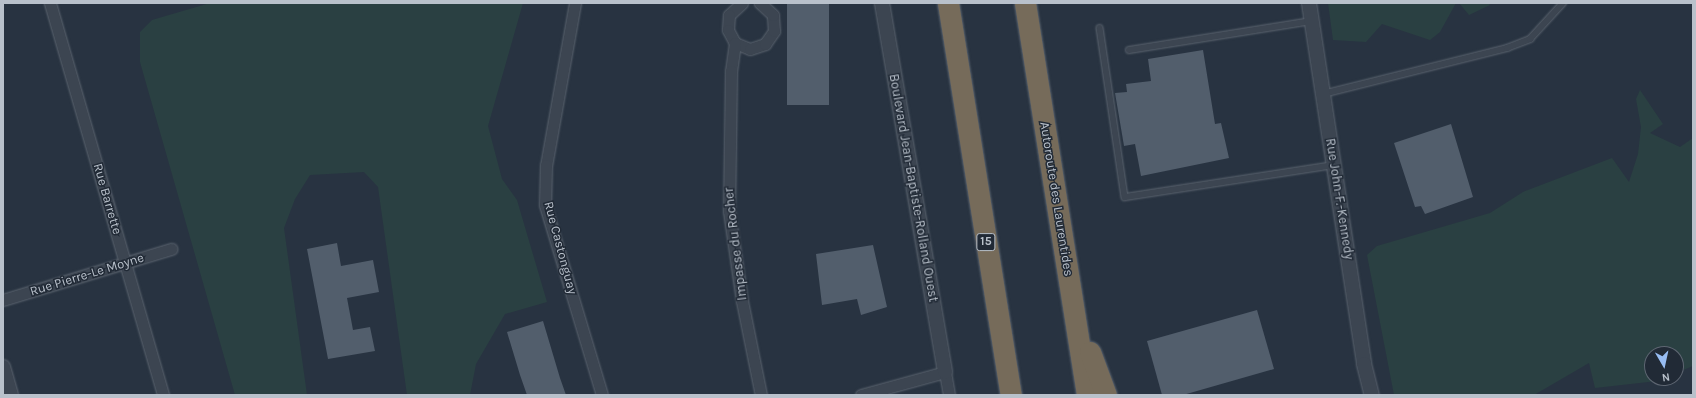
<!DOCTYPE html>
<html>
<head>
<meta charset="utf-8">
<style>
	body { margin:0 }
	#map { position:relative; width:1696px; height:398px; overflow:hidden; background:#283341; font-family:Karla,sans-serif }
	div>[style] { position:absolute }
	.green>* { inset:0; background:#2a4042 }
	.building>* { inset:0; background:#525e6c; transform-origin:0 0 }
	.roads { filter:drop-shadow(0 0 1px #5a636e) drop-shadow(0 0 1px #5a636e) }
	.service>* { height:5.5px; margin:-2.75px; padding:0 2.75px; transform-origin:2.75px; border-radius:2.75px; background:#3c4551 }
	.minor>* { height:11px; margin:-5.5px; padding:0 5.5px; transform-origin:5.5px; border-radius:5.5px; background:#3c4551 }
	.tertiary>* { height:14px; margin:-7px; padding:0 7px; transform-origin:7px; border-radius:7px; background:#3c4551 }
	.motorway>* { height:21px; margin:-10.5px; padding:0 10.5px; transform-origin:10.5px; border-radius:10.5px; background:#766b5a }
	span { translate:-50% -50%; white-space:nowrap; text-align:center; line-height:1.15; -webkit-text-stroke:3px #212a36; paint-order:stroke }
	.shield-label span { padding:1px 3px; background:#212a36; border:1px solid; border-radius:3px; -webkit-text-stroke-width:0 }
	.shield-label { font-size:12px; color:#b9c1cb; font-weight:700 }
	.street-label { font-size:13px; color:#b9c1cb }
	.frame { position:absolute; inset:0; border:4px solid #b9c1cb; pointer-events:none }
	.north { position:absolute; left:1644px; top:346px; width:40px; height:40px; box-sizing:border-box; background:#212a36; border:1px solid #5e6672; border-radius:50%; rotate:171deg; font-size:11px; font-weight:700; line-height:16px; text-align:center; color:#b9c1cb }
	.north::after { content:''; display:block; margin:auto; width:14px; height:18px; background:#97bcf2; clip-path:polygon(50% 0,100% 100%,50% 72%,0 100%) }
</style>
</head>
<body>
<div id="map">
	<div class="green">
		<i style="clip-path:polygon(210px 3px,523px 3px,488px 126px,502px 179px,517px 200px,547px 302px,505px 314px,476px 364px,470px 395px,407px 395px,378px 187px,364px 172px,310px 175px,295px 199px,284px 228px,307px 395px,235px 395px,140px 62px,140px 32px,152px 20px)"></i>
		<i style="clip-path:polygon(1328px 3px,1456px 3px,1440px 32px,1430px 40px,1382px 24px,1366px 42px,1333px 40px)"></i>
		<i style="clip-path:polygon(1459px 3px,1488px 3px,1490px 5px,1469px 15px)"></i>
		<i style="clip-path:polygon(1640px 90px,1663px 124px,1650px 133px,1680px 147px,1693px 138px,1693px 366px,1676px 373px,1676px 354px,1652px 354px,1652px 378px,1669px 378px,1666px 380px,1595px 388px,1589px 363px,1534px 395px,1394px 395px,1367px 255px,1377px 246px,1490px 213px,1523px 192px,1612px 158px,1629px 182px,1638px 154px,1641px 127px,1636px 99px)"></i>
	</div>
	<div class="building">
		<i style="left:787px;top:3px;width:42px;height:102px"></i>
		<i style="clip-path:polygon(1203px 50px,1215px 124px,1221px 123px,1229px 158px,1141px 176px,1135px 144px,1124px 146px,1115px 93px,1127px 92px,1126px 84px,1151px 81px,1148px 59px)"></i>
		<i style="clip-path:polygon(1451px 124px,1473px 197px,1425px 214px,1421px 206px,1415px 207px,1394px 143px)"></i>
		<i style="clip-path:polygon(337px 243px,341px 266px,373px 260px,379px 292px,347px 298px,353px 330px,370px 327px,375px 351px,328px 359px,307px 249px)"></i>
		<i style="clip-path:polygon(873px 245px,887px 307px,861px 315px,857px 299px,822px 305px,816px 254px)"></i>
		<i style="clip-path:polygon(1257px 310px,1274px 369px,1183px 395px,1162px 395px,1147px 341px)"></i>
		<i style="clip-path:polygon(543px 321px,560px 378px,566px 395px,527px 395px,520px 375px,507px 332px)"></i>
	</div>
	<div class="roads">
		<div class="service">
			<i style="left:1100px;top:28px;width:171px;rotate:81.6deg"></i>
			<i style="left:1125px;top:197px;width:210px;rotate:-8.7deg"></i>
			<i style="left:1129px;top:50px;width:185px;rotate:-9deg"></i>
			<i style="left:1323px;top:94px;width:190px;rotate:-14deg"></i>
			<i style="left:1507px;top:48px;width:25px;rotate:-21deg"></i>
			<i style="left:1530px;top:39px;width:49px;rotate:-47.5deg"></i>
		</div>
		<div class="minor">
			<i style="left:50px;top:3px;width:408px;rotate:73.9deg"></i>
			<i style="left:575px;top:3px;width:165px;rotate:100.1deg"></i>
			<i style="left:546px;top:165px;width:40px;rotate:91.4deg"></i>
			<i style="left:545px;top:205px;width:198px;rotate:73.3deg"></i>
			<i style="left:742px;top:3px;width:18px;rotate:137deg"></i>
			<i style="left:729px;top:15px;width:15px;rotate:94deg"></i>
			<i style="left:728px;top:30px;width:15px;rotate:62deg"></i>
			<i style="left:735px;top:43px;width:16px;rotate:22deg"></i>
			<i style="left:750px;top:49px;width:16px;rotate:-18deg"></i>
			<i style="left:765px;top:44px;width:16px;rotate:-55deg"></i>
			<i style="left:774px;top:31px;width:16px;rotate:-94deg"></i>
			<i style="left:773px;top:15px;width:18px;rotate:-137deg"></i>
			<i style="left:735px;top:43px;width:28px;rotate:98deg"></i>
			<i style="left:731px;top:71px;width:140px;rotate:90.8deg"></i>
			<i style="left:729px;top:211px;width:91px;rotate:81.8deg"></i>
			<i style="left:742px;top:301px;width:96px;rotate:78.6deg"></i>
			<i style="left:3px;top:300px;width:176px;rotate:-16.9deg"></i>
			<i style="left:861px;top:395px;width:87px;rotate:-15.3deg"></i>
			<i style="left:945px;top:372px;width:23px;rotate:80deg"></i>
		</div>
		<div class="tertiary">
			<i style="left:882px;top:3px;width:374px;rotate:80.3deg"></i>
			<i style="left:1309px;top:3px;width:365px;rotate:81.3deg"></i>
			<i style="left:1364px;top:364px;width:32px;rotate:76deg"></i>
			<i style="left:3px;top:367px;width:29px;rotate:74deg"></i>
		</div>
		<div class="motorway">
			<i style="left:948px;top:3px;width:397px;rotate:80.9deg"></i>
			<i style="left:1025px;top:3px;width:397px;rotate:81deg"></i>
			<i style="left:1090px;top:352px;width:46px;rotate:69.6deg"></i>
		</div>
	</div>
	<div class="shield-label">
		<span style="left:986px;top:242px">15</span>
	</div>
	<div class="street-label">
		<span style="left:913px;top:188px;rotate:80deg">Boulevard Jean-Baptiste-Rolland Ouest</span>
		<span style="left:107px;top:199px;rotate:74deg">Rue Barrette</span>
		<span style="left:1056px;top:199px;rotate:81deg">Autoroute des Laurentides</span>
		<span style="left:1339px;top:199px;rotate:81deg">Rue John-F.-Kennedy</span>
		<span style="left:736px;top:244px;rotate:-97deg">Impasse du Rocher</span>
		<span style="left:560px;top:248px;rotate:75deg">Rue Castonguay</span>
		<span style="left:87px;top:275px;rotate:-17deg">Rue Pierre-Le Moyne</span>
	</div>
	<div class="frame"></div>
	<div class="north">N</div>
</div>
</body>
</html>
